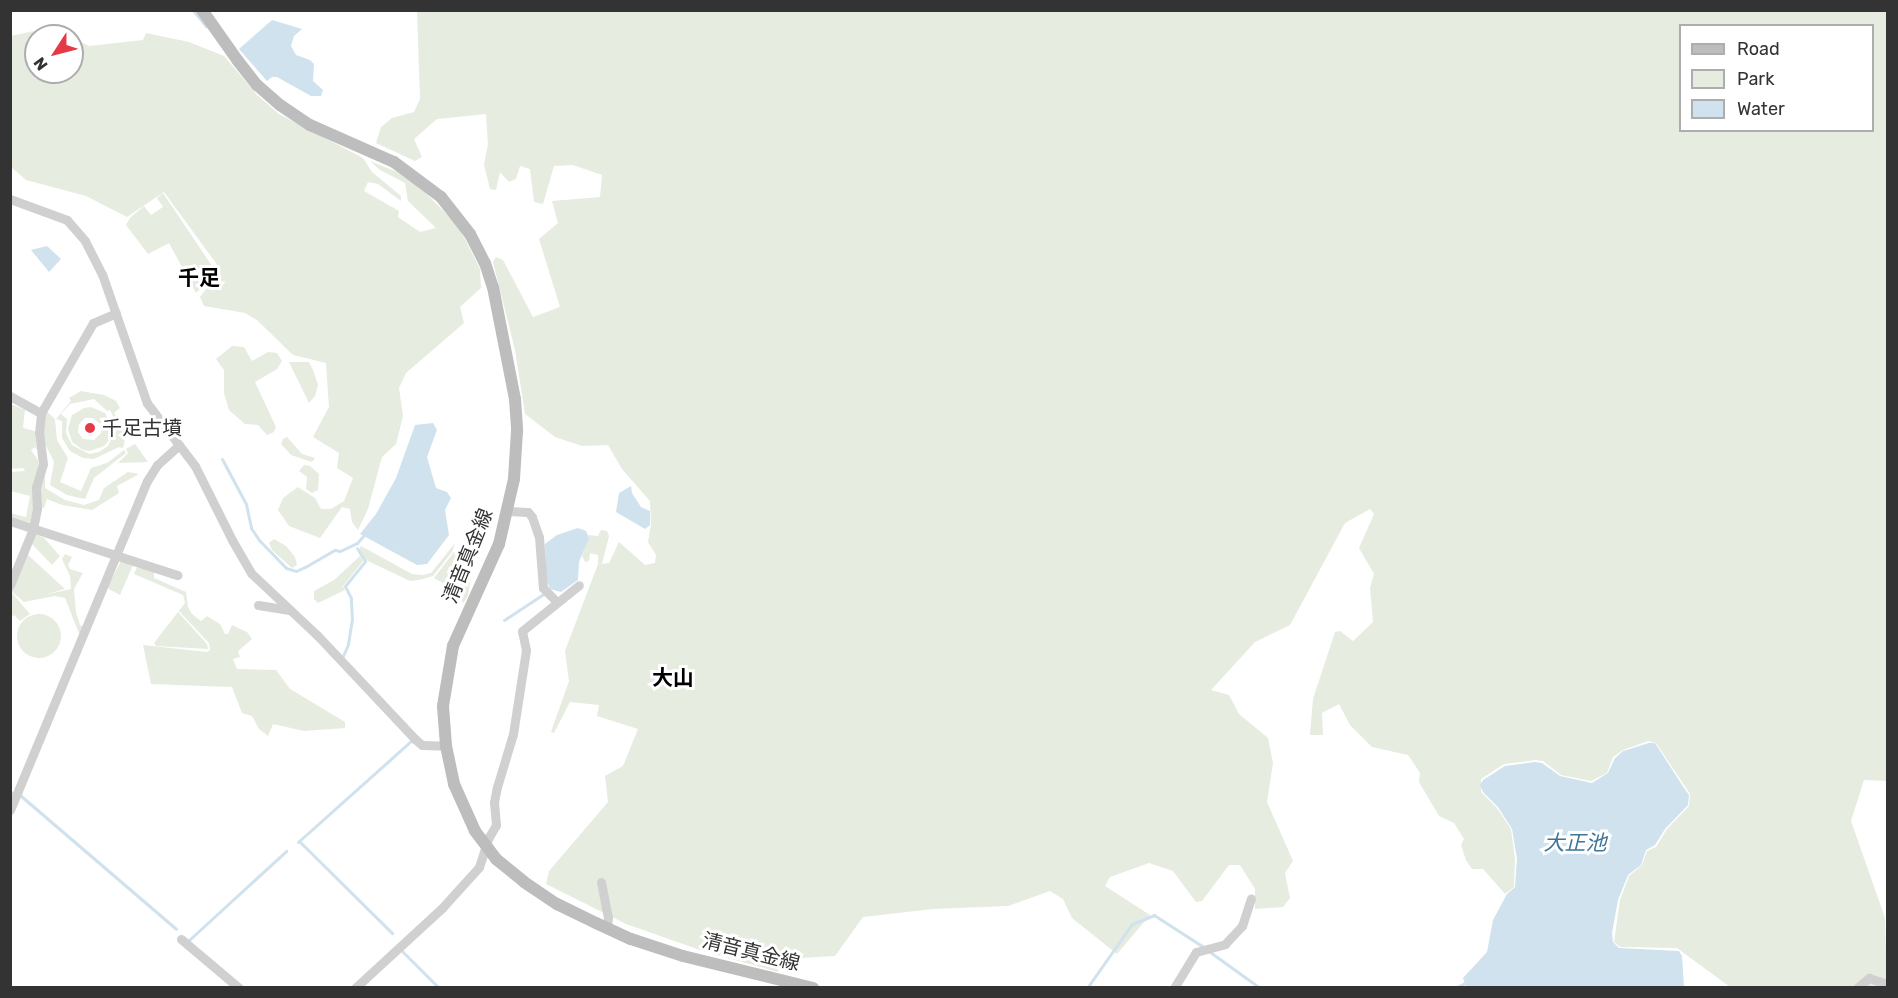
<!DOCTYPE html>
<html>
<head>
<meta charset="utf-8">
<style>
	body { margin:0 }
	#map { position:relative; width:1898px; height:998px; overflow:hidden; background:#fff; font-family:Rubik,"Noto Sans JP",sans-serif }
	div>[style] { position:absolute }
	.green>* { inset:0; background:#e6ecdf }
	.round { border-radius:50% }
	.water>* { inset:0; background:#cfe2ee }
	.stream>* { height:3px; margin:-1.5px; padding:0 1.5px; transform-origin:1.5px; border-radius:1.5px; background:#cfe2ee }
	.minor>* { height:9px; margin:-4.5px; padding:0 4.5px; transform-origin:4.5px; border-radius:4.5px; background:#d0d0d0 }
	.secondary>* { height:12px; margin:-6px; padding:0 6px; transform-origin:6px; border-radius:6px; background:#bdbdbd }
	.dots>* { width:16px; height:16px; translate:-50% -50%; box-sizing:border-box; border:3px solid #fff; border-radius:50% }
	span { translate:-50% -50%; white-space:nowrap; text-align:center; line-height:1.15; -webkit-text-stroke:6px #fff; paint-order:stroke }
	.poi-label { font-size:20px; color:#333 }
	.left { translate:0 -50%; text-align:left }
	.street-label { font-size:20px; color:#333 }
	.neighbourhood-label { font-size:21px; color:#000; font-weight:700 }
	.water-label { font-size:21px; color:#3f7597; font-style:italic }
	.frame { position:absolute; inset:0; border:12px solid #333; pointer-events:none }
	.legend { position:absolute; left:1679px; top:24px; width:195px; height:108px; box-sizing:border-box; background:#fff; border:2px solid #adadad; margin:0; padding:8px 10px; list-style:none; font-size:18px; color:#333 }
	.legend li { display:flex; align-items:center; gap:12px; height:30px }
	.legend b { width:30px; border:2px solid #adadad }
	.north { position:absolute; left:24px; top:24px; width:60px; height:60px; box-sizing:border-box; background:#fff; border:2px solid #adadad; border-radius:50%; rotate:234deg; font-size:16px; font-weight:700; line-height:24px; text-align:center; color:#333 }
	.north::after { content:''; display:block; margin:auto; width:21px; height:27px; background:#e63946; clip-path:polygon(50% 0,100% 100%,50% 72%,0 100%) }
</style>
</head>
<body>
<div id="map">
	<div class="green">
		<i style="clip-path:polygon(evenodd,417px 11px,1887px 11px,1888px 781px,1864px 780px,1851px 821px,1885px 918px,1887px 987px,1730px 987px,1677px 948px,1620px 947px,1614px 942px,1620px 900px,1629px 876px,1642px 865px,1647px 851px,1656px 847px,1667px 829px,1689px 806px,1690px 794px,1656px 743px,1648px 741px,1623px 750px,1613px 757px,1607px 773px,1591px 781px,1561px 775px,1543px 761px,1535px 760px,1504px 764px,1481px 779px,1481px 792px,1497px 808px,1511px 829px,1515px 859px,1514px 887px,1505px 894px,1483px 869px,1472px 869px,1466px 860px,1461px 845px,1464px 839px,1454px 823px,1439px 816px,1419px 782px,1420px 773px,1408px 755px,1372px 747px,1350px 725px,1339px 704px,1322px 713px,1323px 735px,1310px 735px,1313px 699px,1335px 632px,1340px 631px,1353px 641px,1373px 622px,1370px 588px,1374px 574px,1359px 548px,1374px 514px,1370px 509px,1345px 523px,1290px 625px,1255px 642px,1211px 690px,1229px 695px,1239px 714px,1268px 738px,1273px 763px,1267px 802px,1293px 861px,1285px 873px,1290px 898px,1283px 907px,1255px 909px,1255px 889px,1240px 865px,1229px 865px,1202px 901px,1196px 902px,1173px 871px,1149px 863px,1110px 877px,1105px 886px,1150px 915px,1117px 954px,1072px 918px,1063px 899px,1050px 891px,1008px 906px,933px 909px,863px 917px,835px 956px,782px 959px,778px 972px,703px 951px,626px 924px,546px 884px,549px 871px,608px 802px,605px 776px,623px 766px,638px 729px,597px 716px,599px 705px,570px 702px,554px 733px,551px 732px,569px 681px,565px 651px,598px 564px,598px 555px,590px 553px,589px 561px,585px 562px,582px 556px,589px 535px,598px 536px,601px 530px,607px 531px,609px 536px,602px 564px,609px 563px,619px 542px,645px 565px,655px 563px,656px 555px,648px 542px,651px 524px,650px 501px,622px 469px,608px 445px,582px 446px,555px 437px,525px 414px,515px 350px,493px 262px,496px 257px,503px 260px,533px 317px,560px 307px,539px 239px,558px 223px,552px 201px,600px 197px,602px 175px,573px 165px,554px 166px,543px 204px,534px 202px,530px 169px,520px 166px,516px 179px,509px 182px,500px 172px,496px 190px,490px 189px,484px 165px,488px 144px,486px 114px,437px 119px,414px 139px,422px 157px,415px 161px,376px 143px,381px 127px,392px 118px,414px 112px,420px 99px,417px 11px,1680px 26px,1872px 26px,1872px 130px,1680px 130px,1680px 26px)"></i>
		<i style="clip-path:polygon(evenodd,52px 27px,63px 34px,72px 29px,75px 39px,89px 46px,143px 40px,146px 33px,189px 42px,224px 56px,257px 95px,279px 114px,363px 158px,372px 172px,401px 196px,401px 201px,378px 184px,368px 182px,364px 191px,399px 211px,398px 217px,420px 232px,436px 228px,408px 201px,405px 183px,380px 170px,370px 161px,397px 172px,420px 187px,459px 227px,480px 269px,481px 288px,460px 307px,464px 323px,406px 373px,399px 388px,403px 416px,396px 444px,382px 457px,368px 509px,358px 530px,352px 522px,350px 509px,342px 507px,320px 538px,289px 526px,278px 510px,283px 498px,298px 487px,315px 498px,321px 509px,331px 509px,344px 501px,353px 478px,337px 468px,339px 453px,313px 437px,329px 407px,326px 363px,293px 355px,257px 320px,245px 313px,204px 306px,200px 297px,221px 270px,164px 192px,127px 217px,86px 196px,26px 180px,11px 167px,11px 36px,52px 27px,36px 36px,72px 36px,72px 72px,36px 72px,36px 36px)"></i>
		<i style="clip-path:polygon(163px 193px,212px 266px,213px 276px,196px 293px,169px 243px,148px 254px,126px 225px,130px 218px,144px 206px,151px 215px,163px 207px,157px 198px)"></i>
		<i style="clip-path:polygon(232px 346px,244px 347px,252px 361px,268px 352px,277px 353px,282px 361px,277px 369px,255px 382px,276px 427px,274px 432px,267px 435px,258px 425px,245px 424px,229px 410px,224px 393px,224px 370px,216px 359px)"></i>
		<i style="clip-path:polygon(289px 362px,309px 362px,313px 370px,318px 385px,315px 396px,309px 403px)"></i>
		<i style="clip-path:polygon(evenodd,81px 391px,104px 395px,116px 401px,120px 408px,114px 413px,126px 434px,123px 448px,119px 447px,94px 459px,83px 458px,70px 451px,62px 438px,62px 421px,56px 419px,71px 401px,69px 398px,81px 391px,94px 399px,107px 411px,110px 410px,119px 428px,115px 431px,108px 446px,99px 452px,89px 454px,72px 445px,66px 433px,67px 419px,61px 414px,70px 404px,94px 399px)"></i>
		<i style="clip-path:polygon(11px 404px,25px 410px,23px 428px,35px 431px,37px 450px,35px 447px,31px 450px,38px 460px,39px 467px,31px 523px,11px 518px,10px 513px,26px 517px,30px 496px,11px 491px,11px 472px,25px 471px,23px 468px,11px 469px)"></i>
		<i style="clip-path:polygon(evenodd,91px 407px,105px 413px,112px 426px,109px 440px,104px 446px,90px 451px,83px 450px,72px 442px,68px 429px,72px 415px,84px 408px,91px 407px,85px 418px,93px 418px,101px 425px,101px 433px,94px 440px,83px 439px,78px 432px,79px 424px,85px 418px)"></i>
		<i style="clip-path:polygon(46px 411px,55px 419px,57px 440px,68px 458px,60px 482px,81px 491px,91px 468px,107px 463px,124px 450px,126px 453px,94px 478px,85px 499px,67px 495px,50px 485px,54px 462px,45px 444px,45px 488px,65px 500px,84px 505px,99px 500px,104px 488px,128px 472px,139px 474px,117px 486px,119px 493px,92px 510px,62px 505px,47px 499px,44px 508px,40px 507px,41px 434px)"></i>
		<i style="clip-path:polygon(287px 437px,302px 454px,315px 458px,312px 462px,291px 455px,281px 444px,283px 439px)"></i>
		<i style="clip-path:polygon(135px 444px,148px 462px,118px 463px,128px 453px,126px 449px)"></i>
		<i style="clip-path:polygon(304px 465px,310px 466px,319px 474px,318px 490px,312px 493px,306px 489px,307px 477px,299px 471px)"></i>
		<i style="clip-path:polygon(33px 533px,44px 538px,60px 556px,52px 565px,30px 542px)"></i>
		<i style="clip-path:polygon(274px 539px,286px 546px,295px 557px,297px 565px,292px 568px,272px 550px,269px 543px)"></i>
		<i style="clip-path:polygon(455px 543px,452px 552px,433px 576px,419px 580px,410px 581px,366px 560px,359px 550px,361px 546px,412px 574px,422px 575px,431px 573px)"></i>
		<i style="clip-path:polygon(454px 552px,471px 576px,468px 596px,463px 603px,455px 590px,434px 578px)"></i>
		<i style="clip-path:polygon(27px 554px,65px 589px,44px 595px,71px 589px,70px 576px,62px 559px,65px 554px,72px 557px,68px 565px,70px 569px,83px 573px,74px 589px,76px 612px,80px 625px,84px 627px,80px 636px,65px 598px,55px 596px,24px 602px,11px 591px)"></i>
		<i style="clip-path:polygon(360px 556px,363px 561px,343px 586px,345px 590px,318px 603px,314px 599px,314px 591px,334px 580px)"></i>
		<i style="clip-path:polygon(121px 561px,133px 565px,120px 595px,107px 588px)"></i>
		<i style="clip-path:polygon(137px 567px,154px 571px,154px 578px,186px 592px,188px 607px,192px 614px,201px 621px,207px 616px,220px 624px,225px 634px,228px 634px,232px 625px,247px 632px,252px 639px,238px 651px,240px 657px,233px 659px,237px 669px,276px 670px,290px 689px,345px 722px,345px 728px,304px 731px,273px 724px,268px 736px,259px 729px,252px 716px,242px 713px,232px 687px,151px 684px,143px 645px,207px 652px,210px 650px,209px 643px,179px 611px,185px 603px,183px 595px,134px 574px)"></i>
		<i style="clip-path:polygon(12px 593px,30px 614px,20px 621px,14px 615px,11px 617px)"></i>
		<i style="clip-path:polygon(178px 612px,207px 644px,208px 649px,156px 646px,154px 643px)"></i>
		<i class="round" style="left:17px;top:614px;width:44px;height:44px"></i>
	</div>
	<div class="water">
		<i style="clip-path:polygon(272px 20px,302px 29px,294px 36px,291px 46px,296px 55px,310px 60px,314px 64px,313px 81px,323px 90px,321px 96px,311px 96px,277px 77px,272px 77px,267px 81px,239px 49px)"></i>
		<i style="clip-path:polygon(47px 246px,61px 259px,49px 272px,31px 250px)"></i>
		<i style="clip-path:polygon(433px 423px,437px 430px,427px 457px,436px 488px,447px 492px,451px 498px,445px 510px,449px 535px,427px 564px,417px 565px,360px 534px,376px 514px,396px 478px,415px 425px)"></i>
		<i style="clip-path:polygon(631px 486px,632px 493px,641px 507px,650px 511px,650px 525px,645px 529px,616px 512px,619px 493px)"></i>
		<i style="clip-path:polygon(578px 528px,586px 531px,589px 538px,579px 562px,578px 580px,561px 592px,550px 589px,546px 578px,545px 544px,557px 535px)"></i>
		<i style="clip-path:polygon(1649px 743px,1655px 743px,1684px 788px,1689px 795px,1688px 805px,1665px 829px,1655px 845px,1646px 850px,1641px 865px,1628px 875px,1618px 900px,1612px 933px,1613px 942px,1619px 948px,1679px 951px,1682px 956px,1684px 987px,1466px 987px,1463px 978px,1487px 952px,1493px 920px,1507px 894px,1515px 887px,1517px 859px,1512px 829px,1498px 807px,1483px 792px,1480px 785px,1483px 780px,1505px 766px,1535px 762px,1542px 763px,1560px 776px,1592px 783px,1608px 773px,1615px 758px,1623px 751px)"></i>
	</div>
	<div class="stream">
		<i style="left:193px;top:10px;width:21px;rotate:51deg"></i>
		<i style="left:222px;top:459px;width:51px;rotate:61.9deg"></i>
		<i style="left:246px;top:504px;width:25px;rotate:78deg"></i>
		<i style="left:251px;top:528px;width:14px;rotate:56deg"></i>
		<i style="left:259px;top:540px;width:39px;rotate:46deg"></i>
		<i style="left:286px;top:568px;width:10px;rotate:17deg"></i>
		<i style="left:296px;top:571px;width:10px;rotate:-24deg"></i>
		<i style="left:305px;top:567px;width:34px;rotate:-30deg"></i>
		<i style="left:335px;top:550px;width:5px;rotate:11deg"></i>
		<i style="left:340px;top:551px;width:19px;rotate:-25deg"></i>
		<i style="left:357px;top:543px;width:11px;rotate:-49deg"></i>
		<i style="left:504px;top:620px;width:49px;rotate:-33.4deg"></i>
		<i style="left:343px;top:656px;width:13px;rotate:-67deg"></i>
		<i style="left:348px;top:644px;width:24px;rotate:-81deg"></i>
		<i style="left:352px;top:620px;width:22px;rotate:-93deg"></i>
		<i style="left:351px;top:598px;width:13px;rotate:-117deg"></i>
		<i style="left:345px;top:586px;width:32px;rotate:-51deg"></i>
		<i style="left:365px;top:561px;width:15px;rotate:-122deg"></i>
		<i style="left:10px;top:792px;width:12px;rotate:20deg"></i>
		<i style="left:21px;top:796px;width:204px;rotate:40.6deg"></i>
		<i style="left:299px;top:841px;width:131px;rotate:44.7deg"></i>
		<i style="left:298px;top:842px;width:152px;rotate:-41.8deg"></i>
		<i style="left:189px;top:940px;width:132px;rotate:-42.5deg"></i>
		<i style="left:402px;top:951px;width:52px;rotate:45deg"></i>
		<i style="left:1210px;top:952px;width:62px;rotate:35.8deg"></i>
		<i style="left:1087px;top:988px;width:78px;rotate:-54.9deg"></i>
		<i style="left:1132px;top:924px;width:24px;rotate:-22deg"></i>
		<i style="left:1154px;top:915px;width:61px;rotate:32.9deg"></i>
		<i style="left:1455px;top:988px;width:11px;rotate:-27deg"></i>
	</div>
	<div class="minor">
		<i style="left:10px;top:199px;width:61px;rotate:20.2deg"></i>
		<i style="left:67px;top:220px;width:28px;rotate:49deg"></i>
		<i style="left:85px;top:241px;width:37px;rotate:63deg"></i>
		<i style="left:102px;top:274px;width:137px;rotate:70.8deg"></i>
		<i style="left:147px;top:403px;width:79px;rotate:52.7deg"></i>
		<i style="left:195px;top:466px;width:83px;rotate:63.4deg"></i>
		<i style="left:232px;top:540px;width:39px;rotate:60deg"></i>
		<i style="left:252px;top:574px;width:89px;rotate:43.2deg"></i>
		<i style="left:317px;top:635px;width:143px;rotate:46.7deg"></i>
		<i style="left:415px;top:739px;width:9px;rotate:41deg"></i>
		<i style="left:422px;top:745px;width:24px;rotate:2deg"></i>
		<i style="left:10px;top:396px;width:35px;rotate:29deg"></i>
		<i style="left:508px;top:511px;width:20px;rotate:3deg"></i>
		<i style="left:528px;top:512px;width:6px;rotate:51deg"></i>
		<i style="left:532px;top:517px;width:21px;rotate:71deg"></i>
		<i style="left:539px;top:537px;width:51px;rotate:85.5deg"></i>
		<i style="left:543px;top:588px;width:20px;rotate:45deg"></i>
		<i style="left:10px;top:521px;width:176px;rotate:17.9deg"></i>
		<i style="left:10px;top:585px;width:61px;rotate:-67.7deg"></i>
		<i style="left:33px;top:529px;width:21px;rotate:-79deg"></i>
		<i style="left:37px;top:508px;width:21px;rotate:-93deg"></i>
		<i style="left:36px;top:487px;width:24px;rotate:-73deg"></i>
		<i style="left:43px;top:464px;width:31px;rotate:-97deg"></i>
		<i style="left:39px;top:433px;width:20px;rotate:-84deg"></i>
		<i style="left:41px;top:413px;width:104px;rotate:-60deg"></i>
		<i style="left:93px;top:323px;width:25px;rotate:-23deg"></i>
		<i style="left:258px;top:605px;width:32px;rotate:9deg"></i>
		<i style="left:10px;top:810px;width:356px;rotate:-67.4deg"></i>
		<i style="left:147px;top:481px;width:19px;rotate:-58deg"></i>
		<i style="left:157px;top:465px;width:30px;rotate:-42deg"></i>
		<i style="left:601px;top:882px;width:36px;rotate:79deg"></i>
		<i style="left:608px;top:917px;width:12px;rotate:95deg"></i>
		<i style="left:181px;top:939px;width:76px;rotate:40.2deg"></i>
		<i style="left:355px;top:988px;width:118px;rotate:-42.6deg"></i>
		<i style="left:442px;top:908px;width:55px;rotate:-47.9deg"></i>
		<i style="left:479px;top:867px;width:32px;rotate:-72deg"></i>
		<i style="left:489px;top:837px;width:14px;rotate:-60deg"></i>
		<i style="left:496px;top:825px;width:23px;rotate:-95deg"></i>
		<i style="left:494px;top:802px;width:15px;rotate:-79deg"></i>
		<i style="left:497px;top:787px;width:55px;rotate:-73.2deg"></i>
		<i style="left:513px;top:734px;width:85px;rotate:-81.2deg"></i>
		<i style="left:526px;top:650px;width:19px;rotate:-102deg"></i>
		<i style="left:522px;top:631px;width:73px;rotate:-38.9deg"></i>
		<i style="left:1174px;top:988px;width:42px;rotate:-58.6deg"></i>
		<i style="left:1196px;top:952px;width:30px;rotate:-15deg"></i>
		<i style="left:1225px;top:944px;width:25px;rotate:-47deg"></i>
		<i style="left:1242px;top:926px;width:29px;rotate:-72deg"></i>
		<i style="left:1857px;top:988px;width:16px;rotate:-40deg"></i>
		<i style="left:1869px;top:978px;width:20px;rotate:18deg"></i>
	</div>
	<div class="secondary">
		<i style="left:202px;top:10px;width:62px;rotate:54.8deg"></i>
		<i style="left:238px;top:61px;width:31px;rotate:52deg"></i>
		<i style="left:257px;top:85px;width:30px;rotate:41deg"></i>
		<i style="left:280px;top:105px;width:36px;rotate:34deg"></i>
		<i style="left:310px;top:125px;width:92px;rotate:23.8deg"></i>
		<i style="left:394px;top:162px;width:59px;rotate:36.7deg"></i>
		<i style="left:441px;top:197px;width:47px;rotate:51.9deg"></i>
		<i style="left:470px;top:234px;width:33px;rotate:63deg"></i>
		<i style="left:485px;top:263px;width:25px;rotate:72deg"></i>
		<i style="left:493px;top:287px;width:114px;rotate:78.9deg"></i>
		<i style="left:515px;top:399px;width:32px;rotate:86deg"></i>
		<i style="left:517px;top:431px;width:48px;rotate:93.6deg"></i>
		<i style="left:514px;top:479px;width:67px;rotate:103deg"></i>
		<i style="left:499px;top:544px;width:112px;rotate:114.3deg"></i>
		<i style="left:453px;top:646px;width:61px;rotate:99.5deg"></i>
		<i style="left:443px;top:706px;width:40px;rotate:85.7deg"></i>
		<i style="left:446px;top:746px;width:39px;rotate:78deg"></i>
		<i style="left:454px;top:784px;width:51px;rotate:65.9deg"></i>
		<i style="left:475px;top:831px;width:35px;rotate:53deg"></i>
		<i style="left:496px;top:859px;width:36px;rotate:39deg"></i>
		<i style="left:524px;top:882px;width:40px;rotate:34deg"></i>
		<i style="left:557px;top:904px;width:43px;rotate:26deg"></i>
		<i style="left:596px;top:923px;width:38px;rotate:25deg"></i>
		<i style="left:631px;top:939px;width:55px;rotate:18.1deg"></i>
		<i style="left:683px;top:956px;width:134px;rotate:13.8deg"></i>
	</div>
	<div class="dots">
		<i style="left:90px;top:428px;background:#e63946"></i>
	</div>
	<div class="poi-label">
		<span class="left" style="left:102px;top:428px">千足古墳</span>
	</div>
	<div class="street-label">
		<span style="left:468px;top:556px;rotate:-68deg">清音真金線</span>
		<span style="left:751px;top:952px;rotate:14deg">清音真金線</span>
	</div>
	<div class="neighbourhood-label">
		<span style="left:199px;top:278px">千足</span>
		<span style="left:673px;top:678px">大山</span>
	</div>
	<div class="water-label">
		<span style="left:1575px;top:843px">大正池</span>
	</div>
	<div class="frame"></div>
	<ul class="legend">
	<li><b style="height:8px;background:#bdbdbd"></b>Road</li>
	<li><b style="height:16px;background:#e6ecdf"></b>Park</li>
	<li><b style="height:16px;background:#cfe2ee"></b>Water</li>
	</ul>
	<div class="north">N</div>
</div>
</body>
</html>
